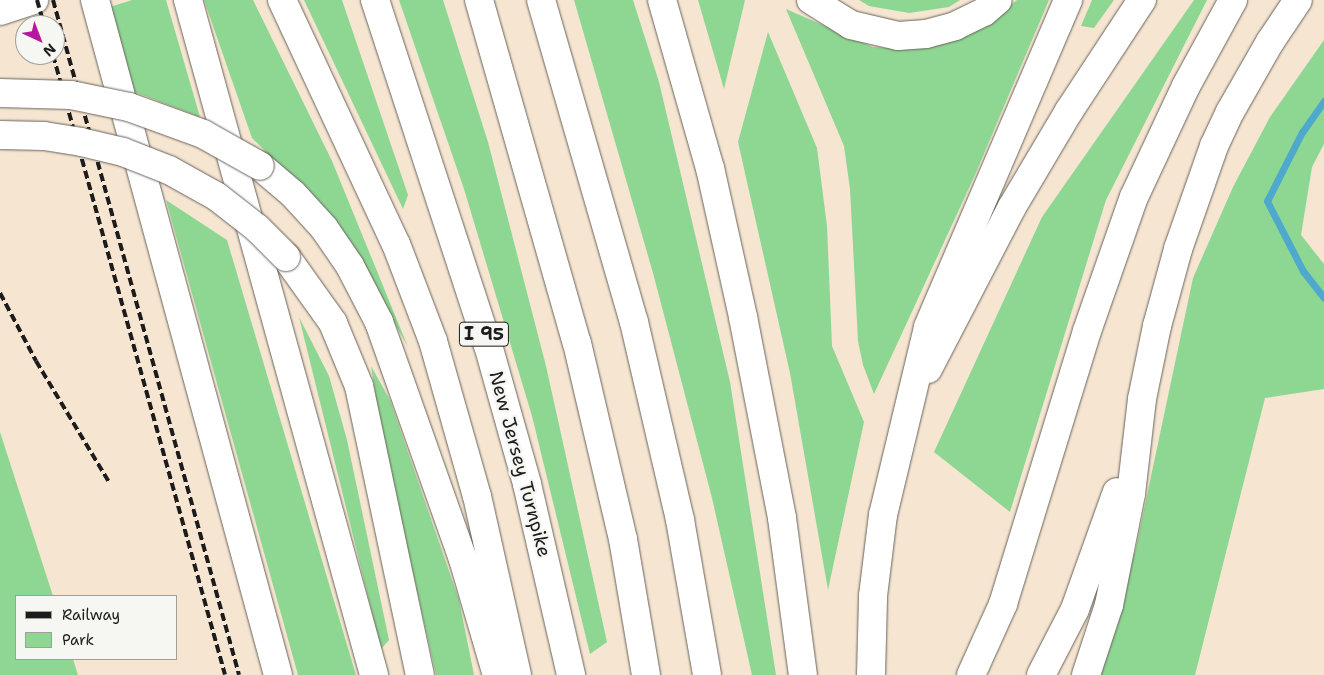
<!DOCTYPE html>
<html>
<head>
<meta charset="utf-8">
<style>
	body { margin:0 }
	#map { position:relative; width:1324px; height:675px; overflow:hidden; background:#f5e5d1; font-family:"Shantell Sans",sans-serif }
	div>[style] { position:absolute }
	.green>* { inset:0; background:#8ed793 }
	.stream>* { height:7px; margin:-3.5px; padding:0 3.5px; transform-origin:3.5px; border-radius:3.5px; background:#4fa9cd }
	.roads { filter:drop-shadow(0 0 1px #68625b) drop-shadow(0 0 1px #68625b) }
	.highway>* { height:28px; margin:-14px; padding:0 14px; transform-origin:14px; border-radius:14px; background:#fff }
	.rail>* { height:4px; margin-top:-2px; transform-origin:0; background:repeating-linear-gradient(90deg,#1c1c1c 0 8px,transparent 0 12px) }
	.bridges { filter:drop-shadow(0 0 1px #68625b) drop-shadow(0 0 1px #68625b) }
	.highway-bridge>* { height:28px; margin:-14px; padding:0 14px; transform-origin:14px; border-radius:14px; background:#fff }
	span { translate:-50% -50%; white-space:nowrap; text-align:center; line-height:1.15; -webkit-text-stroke:5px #f6f6f2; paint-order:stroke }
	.shield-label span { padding:1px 4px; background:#f6f6f2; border:1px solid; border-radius:4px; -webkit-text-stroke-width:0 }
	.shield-label { font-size:18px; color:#1c1c1c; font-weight:700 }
	.street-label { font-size:19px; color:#1c1c1c }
	.legend { position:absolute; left:15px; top:595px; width:162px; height:65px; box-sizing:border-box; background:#f6f6f2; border:1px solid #9f9f9c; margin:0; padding:6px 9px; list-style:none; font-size:15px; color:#1c1c1c }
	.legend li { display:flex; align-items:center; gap:10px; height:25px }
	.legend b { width:25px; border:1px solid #9f9f9c }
	.north { position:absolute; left:15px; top:15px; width:50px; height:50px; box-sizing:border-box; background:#f6f6f2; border:1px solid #9f9f9c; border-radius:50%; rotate:137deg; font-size:14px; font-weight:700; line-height:20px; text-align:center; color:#1c1c1c }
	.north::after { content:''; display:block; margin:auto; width:18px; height:22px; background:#b5179e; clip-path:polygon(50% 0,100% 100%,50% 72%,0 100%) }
</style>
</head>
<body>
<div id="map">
	<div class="green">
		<i style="clip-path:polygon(132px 0,166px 0,200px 117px,132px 91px,110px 7px)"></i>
		<i style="clip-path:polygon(204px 0,253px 0,332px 161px,408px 347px,371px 282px,312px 197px,252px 138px)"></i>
		<i style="clip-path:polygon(304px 0,342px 0,408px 195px,403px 209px)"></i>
		<i style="clip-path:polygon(399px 0,443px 0,488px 142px,546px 366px,607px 642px,590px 654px,532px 416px,464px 189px)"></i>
		<i style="clip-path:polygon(574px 0,633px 0,659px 82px,730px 382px,776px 675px,752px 675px,712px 498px,653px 273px)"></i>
		<i style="clip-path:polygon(698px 0,745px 0,724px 89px)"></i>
		<i style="clip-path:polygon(859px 0,960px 0,949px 7px,909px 13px,869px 6px)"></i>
		<i style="clip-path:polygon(1017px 0,1049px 0,975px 175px,874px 394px,863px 365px,858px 341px,850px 189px,844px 146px,786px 9px,873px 47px,910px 49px,948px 42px,981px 28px)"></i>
		<i style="clip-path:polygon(1092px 0,1114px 0,1094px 28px,1081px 26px)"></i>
		<i style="clip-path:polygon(1194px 0,1207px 0,1106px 200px,1010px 512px,934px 452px,1042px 217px)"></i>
		<i style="clip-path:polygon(768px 32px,817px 148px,827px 226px,832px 346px,864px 422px,828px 590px,790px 373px,738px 142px)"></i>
		<i style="clip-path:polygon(1324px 40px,1324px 144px,1312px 167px,1301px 235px,1324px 264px,1324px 389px,1265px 398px,1195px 675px,1093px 675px,1135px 552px,1193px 278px,1233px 187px,1270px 117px)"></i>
		<i style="clip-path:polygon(166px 200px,227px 240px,356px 675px,298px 675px)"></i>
		<i style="clip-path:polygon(299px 317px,329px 376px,347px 440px,389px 640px,381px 649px)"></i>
		<i style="clip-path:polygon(371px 366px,390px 400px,459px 600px,474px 675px,436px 675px,382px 436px)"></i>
		<i style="clip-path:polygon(0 432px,53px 596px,16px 596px,16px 659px,73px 659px,78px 675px,0 675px)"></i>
	</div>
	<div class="stream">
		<i style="left:1324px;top:101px;width:38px;rotate:125deg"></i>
		<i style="left:1302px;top:132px;width:77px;rotate:116.9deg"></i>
		<i style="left:1267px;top:201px;width:79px;rotate:62.8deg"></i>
		<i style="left:1303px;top:271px;width:34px;rotate:52deg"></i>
	</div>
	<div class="roads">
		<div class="highway">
			<i style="left:95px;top:0;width:699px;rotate:74.83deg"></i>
			<i style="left:188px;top:0;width:700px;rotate:74.59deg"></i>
			<i style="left:282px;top:0;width:269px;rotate:65deg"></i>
			<i style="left:396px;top:244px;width:104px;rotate:69.1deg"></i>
			<i style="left:433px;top:341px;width:161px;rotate:74.2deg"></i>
			<i style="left:477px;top:496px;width:183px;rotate:77.4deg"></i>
			<i style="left:375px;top:0;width:363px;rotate:71.9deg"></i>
			<i style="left:488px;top:345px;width:144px;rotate:74.3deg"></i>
			<i style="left:527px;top:484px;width:196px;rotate:77deg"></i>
			<i style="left:479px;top:0;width:357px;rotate:74.1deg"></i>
			<i style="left:577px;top:343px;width:201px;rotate:76.8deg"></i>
			<i style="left:623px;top:539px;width:138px;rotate:80.4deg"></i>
			<i style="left:541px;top:0;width:335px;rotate:73.9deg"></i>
			<i style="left:634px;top:322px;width:203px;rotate:76.9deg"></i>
			<i style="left:680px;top:520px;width:157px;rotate:80.1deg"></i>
			<i style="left:662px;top:0;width:175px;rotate:74.1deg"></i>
			<i style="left:710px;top:168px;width:153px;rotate:77.5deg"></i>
			<i style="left:743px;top:317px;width:205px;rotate:79deg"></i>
			<i style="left:782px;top:518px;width:158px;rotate:82.4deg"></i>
			<i style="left:811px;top:0;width:47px;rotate:32deg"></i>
			<i style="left:851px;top:25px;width:48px;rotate:13.2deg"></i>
			<i style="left:898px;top:36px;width:28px;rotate:-4deg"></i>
			<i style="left:926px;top:34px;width:30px;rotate:-15deg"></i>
			<i style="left:955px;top:26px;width:32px;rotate:-26deg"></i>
			<i style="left:984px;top:12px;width:18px;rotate:-41deg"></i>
			<i style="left:0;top:11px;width:36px;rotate:-18deg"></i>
			<i style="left:260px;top:166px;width:43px;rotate:40.3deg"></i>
			<i style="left:293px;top:194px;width:46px;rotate:47.6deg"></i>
			<i style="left:324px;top:228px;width:46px;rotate:55.6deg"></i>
			<i style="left:350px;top:266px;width:63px;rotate:62.6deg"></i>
			<i style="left:379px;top:322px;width:251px;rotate:70.5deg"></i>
			<i style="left:463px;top:559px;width:121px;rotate:73.7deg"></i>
			<i style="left:286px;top:257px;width:81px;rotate:54.5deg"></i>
			<i style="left:333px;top:323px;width:68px;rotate:67.6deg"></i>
			<i style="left:359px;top:386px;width:295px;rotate:78.1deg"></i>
			<i style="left:928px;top:369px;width:182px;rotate:-62.6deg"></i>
			<i style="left:1012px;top:207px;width:112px;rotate:-59.3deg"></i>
			<i style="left:1069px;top:111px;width:133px;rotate:-56.7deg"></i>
			<i style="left:871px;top:675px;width:79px;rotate:-88.5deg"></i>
			<i style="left:873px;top:596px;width:82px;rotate:-83deg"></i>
			<i style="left:883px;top:515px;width:193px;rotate:-76.5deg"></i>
			<i style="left:928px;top:327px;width:356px;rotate:-66.8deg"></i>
			<i style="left:971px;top:675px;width:78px;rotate:-65.7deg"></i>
			<i style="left:1003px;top:604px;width:286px;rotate:-72.9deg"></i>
			<i style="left:1087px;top:331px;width:142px;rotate:-70.7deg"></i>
			<i style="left:1134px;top:197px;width:123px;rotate:-64.9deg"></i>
			<i style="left:1186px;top:86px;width:98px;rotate:-61.3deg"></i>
			<i style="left:1041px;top:675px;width:74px;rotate:-62.7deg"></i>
			<i style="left:1075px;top:609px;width:124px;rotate:-70.3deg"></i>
			<i style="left:1086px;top:675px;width:74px;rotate:-71.8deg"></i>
			<i style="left:1109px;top:605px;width:113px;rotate:-78.8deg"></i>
			<i style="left:1131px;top:494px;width:96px;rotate:-83.4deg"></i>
			<i style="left:1142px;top:399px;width:75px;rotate:-78.4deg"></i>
			<i style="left:1157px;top:326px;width:80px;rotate:-74.7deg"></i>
			<i style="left:1178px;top:249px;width:109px;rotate:-70.7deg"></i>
			<i style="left:1214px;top:146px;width:38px;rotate:-65deg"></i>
			<i style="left:1230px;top:112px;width:81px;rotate:-60.3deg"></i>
			<i style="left:1270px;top:42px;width:50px;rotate:-56.3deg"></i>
		</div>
	</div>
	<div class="rail">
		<i style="left:37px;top:0;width:26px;rotate:74deg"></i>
		<i style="left:53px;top:0;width:700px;rotate:74.59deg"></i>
		<i style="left:53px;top:55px;width:643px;rotate:74.49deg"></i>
		<i style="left:0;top:293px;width:77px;rotate:62.1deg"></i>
		<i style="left:36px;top:361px;width:141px;rotate:58.9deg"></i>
	</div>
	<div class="bridges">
		<div class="highway-bridge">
			<i style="left:0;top:93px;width:71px;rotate:1.6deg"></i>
			<i style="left:71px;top:95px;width:59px;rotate:11.7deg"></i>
			<i style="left:129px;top:107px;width:79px;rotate:20deg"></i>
			<i style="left:203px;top:134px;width:65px;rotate:29.3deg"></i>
			<i style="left:0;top:135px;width:44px;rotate:1.3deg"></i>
			<i style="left:44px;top:136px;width:37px;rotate:9deg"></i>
			<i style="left:81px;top:142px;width:43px;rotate:13.4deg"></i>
			<i style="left:123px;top:152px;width:49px;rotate:21.4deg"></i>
			<i style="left:169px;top:170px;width:54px;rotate:29deg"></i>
			<i style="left:216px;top:196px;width:52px;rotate:38deg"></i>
			<i style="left:257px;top:228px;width:41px;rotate:45deg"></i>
		</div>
	</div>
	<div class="shield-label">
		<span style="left:484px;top:334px">I 95</span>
	</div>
	<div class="street-label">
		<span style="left:520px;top:464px;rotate:75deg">New Jersey Turnpike</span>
	</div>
	<ul class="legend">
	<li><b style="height:6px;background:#1c1c1c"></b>Railway</li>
	<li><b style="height:14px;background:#8ed793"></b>Park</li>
	</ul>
	<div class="north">N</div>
</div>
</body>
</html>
